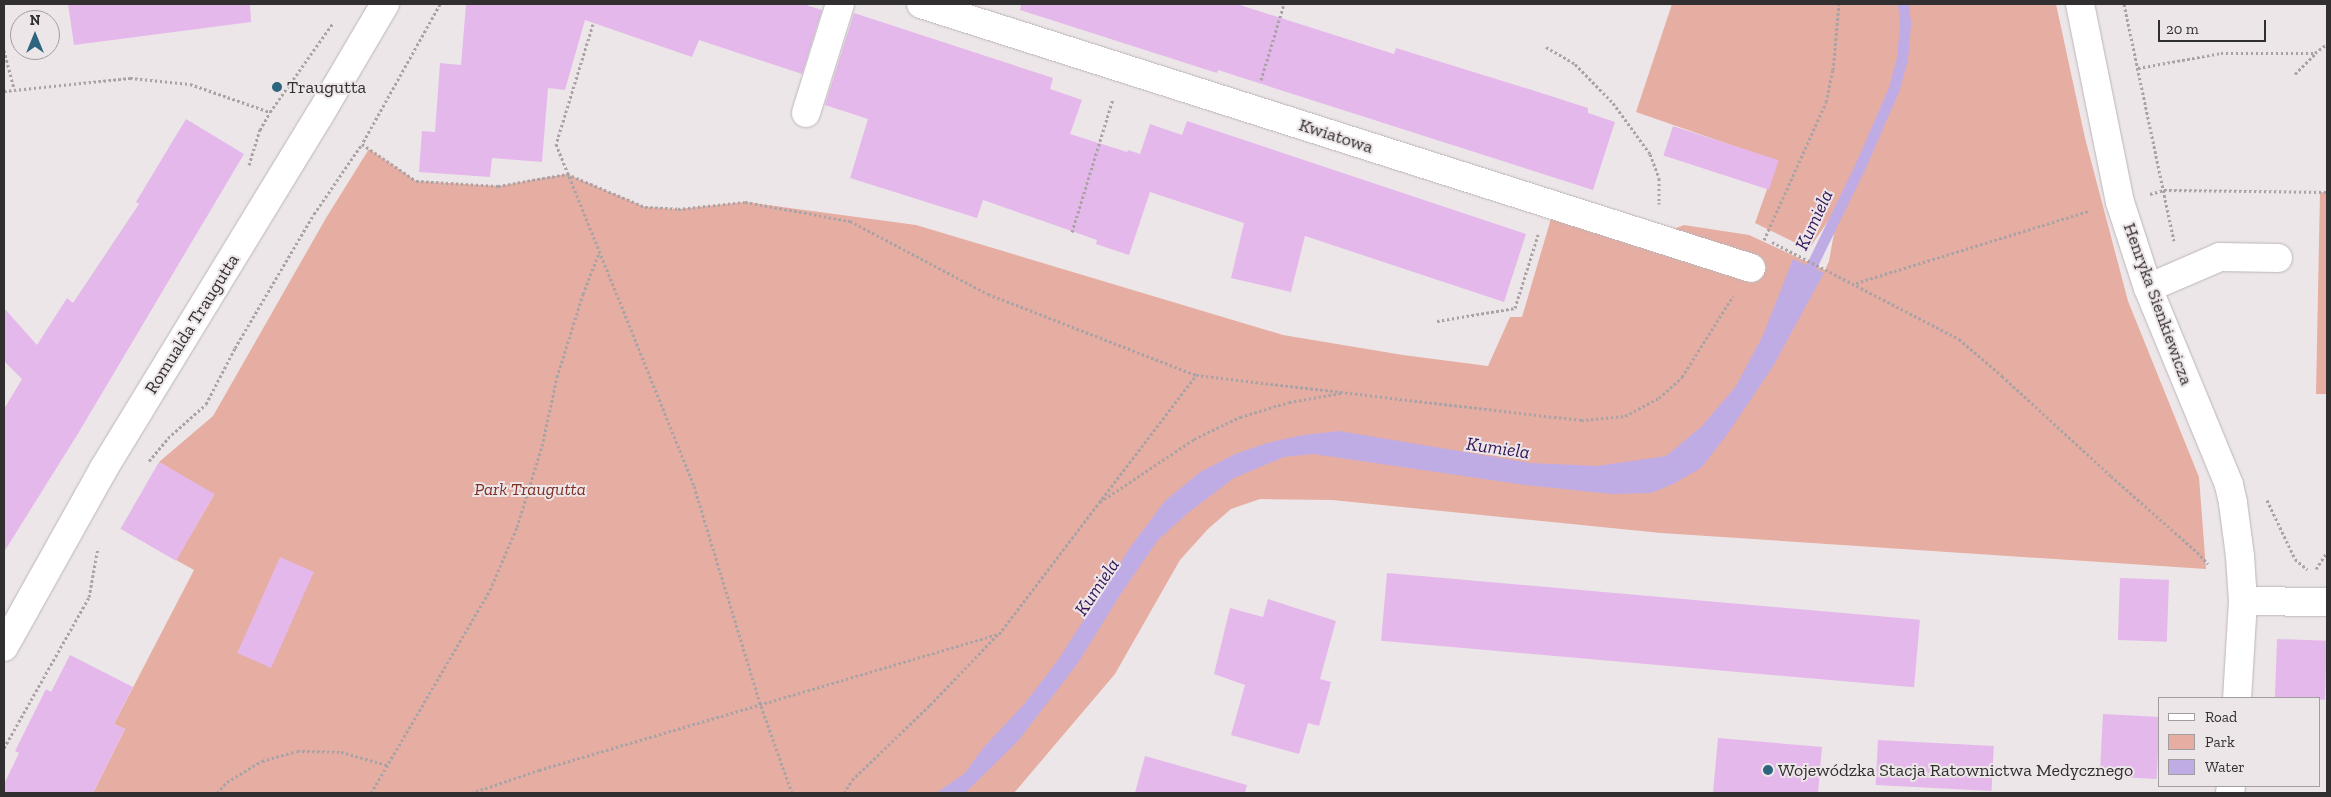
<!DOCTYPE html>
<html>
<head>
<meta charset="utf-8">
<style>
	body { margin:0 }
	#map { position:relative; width:2331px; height:797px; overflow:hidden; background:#ede6e9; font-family:"Zilla Slab",serif }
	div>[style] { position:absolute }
	.green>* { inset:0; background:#e6aea3 }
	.water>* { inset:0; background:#bface5 }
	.stream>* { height:11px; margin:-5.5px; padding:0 5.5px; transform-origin:5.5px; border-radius:5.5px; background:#bface5 }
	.building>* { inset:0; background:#e4b8ea; transform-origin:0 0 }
	.path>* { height:3px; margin-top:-1.5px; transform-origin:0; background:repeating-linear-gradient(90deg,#a9a3a5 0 2.5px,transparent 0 5px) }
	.roads { filter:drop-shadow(0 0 1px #bcb5b8) drop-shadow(0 0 1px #bcb5b8) }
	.minor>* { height:28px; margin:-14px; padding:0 14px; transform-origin:14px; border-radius:14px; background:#fff }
	.dots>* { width:14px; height:14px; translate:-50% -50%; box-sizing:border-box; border:2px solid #ede6e9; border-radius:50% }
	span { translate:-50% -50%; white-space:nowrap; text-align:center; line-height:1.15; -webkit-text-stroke:4px #ede6e9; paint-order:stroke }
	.poi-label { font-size:18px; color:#322f30 }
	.left { translate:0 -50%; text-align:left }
	.street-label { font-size:18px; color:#322f30 }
	.park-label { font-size:18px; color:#7f3024; font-style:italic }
	.water-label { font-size:19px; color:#331558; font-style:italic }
	.frame { position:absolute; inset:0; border:5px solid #322f30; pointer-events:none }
	.legend { position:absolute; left:2158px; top:697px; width:162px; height:90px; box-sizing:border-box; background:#ede6e9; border:1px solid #a29d9f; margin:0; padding:6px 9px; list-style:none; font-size:15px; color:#322f30 }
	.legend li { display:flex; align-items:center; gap:10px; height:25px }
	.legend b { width:25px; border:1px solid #a29d9f }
	.north { position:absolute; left:10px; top:10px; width:50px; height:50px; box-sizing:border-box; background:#ede6e9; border:1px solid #a29d9f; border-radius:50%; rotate:0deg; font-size:14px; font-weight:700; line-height:20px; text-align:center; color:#322f30 }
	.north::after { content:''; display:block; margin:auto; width:18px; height:22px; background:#2d657f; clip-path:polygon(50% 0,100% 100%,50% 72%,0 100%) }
	.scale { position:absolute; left:2158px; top:20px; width:108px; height:22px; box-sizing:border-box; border:2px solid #322f30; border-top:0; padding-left:6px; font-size:15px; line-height:18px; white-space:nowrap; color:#322f30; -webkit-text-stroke:4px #ede6e9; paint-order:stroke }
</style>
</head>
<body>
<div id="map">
	<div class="green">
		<i style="clip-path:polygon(1672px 4px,2056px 4px,2085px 138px,2128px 301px,2199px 477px,2206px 569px,1661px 533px,1332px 500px,1260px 499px,1231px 509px,1208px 529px,1180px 560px,1115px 674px,1014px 793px,93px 793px,125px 729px,114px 724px,194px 570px,176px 560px,214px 495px,159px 462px,213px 416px,326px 218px,369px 149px,416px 181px,498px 186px,567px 174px,645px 207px,678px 209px,745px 202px,916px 225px,1283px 335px,1403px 355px,1488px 366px,1510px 317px,1522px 317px,1555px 205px,1653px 237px,1684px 225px,1749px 235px,1825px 270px,1829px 261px,1839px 205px,1811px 246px,1796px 243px,1755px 223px,1777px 161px,1636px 112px)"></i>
		<i style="clip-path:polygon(2320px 192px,2327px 192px,2327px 394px,2316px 394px)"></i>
	</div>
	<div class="water">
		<i style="clip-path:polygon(1793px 259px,1824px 273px,1772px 368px,1726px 436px,1701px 468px,1673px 484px,1651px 493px,1612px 494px,1525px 485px,1313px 454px,1284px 457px,1234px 478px,1189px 512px,1158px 540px,1120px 595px,1078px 663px,1018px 741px,965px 793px,936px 793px,965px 773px,983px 748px,1025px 703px,1058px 660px,1131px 546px,1165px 501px,1200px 472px,1235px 454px,1267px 443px,1303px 435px,1339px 431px,1530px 463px,1597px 466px,1666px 456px,1702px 426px,1736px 386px,1763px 335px)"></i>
	</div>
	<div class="stream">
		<i style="left:1804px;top:281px;width:130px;rotate:-64deg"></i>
		<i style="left:1861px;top:164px;width:83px;rotate:-66.5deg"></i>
		<i style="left:1894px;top:88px;width:30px;rotate:-75deg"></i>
		<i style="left:1902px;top:59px;width:36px;rotate:-85deg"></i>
		<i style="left:1905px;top:23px;width:19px;rotate:-96deg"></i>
	</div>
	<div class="building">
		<i style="clip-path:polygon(68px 4px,250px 4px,251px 22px,74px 45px)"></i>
		<i style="clip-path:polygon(466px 4px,803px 4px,822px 10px,802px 74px,699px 40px,692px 57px,585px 20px,565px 90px,548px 88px,542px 162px,492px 158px,490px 177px,419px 172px,422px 131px,435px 132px,440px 63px,461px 65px)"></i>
		<i style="clip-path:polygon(1021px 4px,1237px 4px,1394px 54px,1396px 48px,1532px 90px,1588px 108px,1588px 113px,1615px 122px,1593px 190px,1218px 70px,1217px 73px,1020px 10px)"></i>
		<i style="clip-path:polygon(854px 13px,1053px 78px,1050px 89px,1082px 100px,1070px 134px,1127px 152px,1128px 150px,1140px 154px,1150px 124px,1182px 135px,1187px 121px,1526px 234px,1504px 302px,1305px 236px,1291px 292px,1231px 278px,1244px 223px,1150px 192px,1129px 255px,1096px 244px,1097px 240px,983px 200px,977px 218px,850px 178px,868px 119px,825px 105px)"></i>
		<i style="clip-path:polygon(186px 119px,244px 154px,79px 432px,4px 552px,4px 409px,22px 379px,4px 361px,4px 308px,37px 345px,67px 298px,73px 303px,139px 204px,136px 202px)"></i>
		<i style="left:1673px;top:126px;width:111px;height:31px;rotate:18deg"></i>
		<i style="left:159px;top:462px;width:64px;height:77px;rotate:30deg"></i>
		<i style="left:280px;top:557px;width:37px;height:105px;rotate:24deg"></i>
		<i style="left:1387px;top:573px;width:535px;height:68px;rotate:5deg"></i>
		<i style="left:2120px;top:578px;width:49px;height:62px;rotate:2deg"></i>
		<i style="clip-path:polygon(1268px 599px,1336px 621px,1320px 679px,1331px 682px,1319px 726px,1308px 723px,1299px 754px,1231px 735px,1245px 685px,1214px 674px,1230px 608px,1263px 617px)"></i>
		<i style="left:2277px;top:639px;width:50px;height:59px;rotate:2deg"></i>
		<i style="clip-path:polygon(70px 655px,133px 687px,114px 724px,125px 729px,93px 793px,4px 793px,4px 784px,19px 753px,15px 751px,46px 689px,51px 692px)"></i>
		<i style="left:2103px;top:714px;width:57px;height:62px;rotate:3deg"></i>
		<i style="clip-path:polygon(1718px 738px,1822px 747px,1818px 793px,1713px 793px)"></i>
		<i style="left:1878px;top:740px;width:116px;height:45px;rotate:3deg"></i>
		<i style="clip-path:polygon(1145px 756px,1247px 785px,1245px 793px,1135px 793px)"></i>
	</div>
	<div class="path">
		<i style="left:440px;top:4px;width:160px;rotate:119.1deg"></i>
		<i style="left:362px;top:144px;width:65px;rotate:34.4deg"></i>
		<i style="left:416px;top:181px;width:82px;rotate:3.5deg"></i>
		<i style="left:498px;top:186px;width:70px;rotate:-9.9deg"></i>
		<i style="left:567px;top:174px;width:85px;rotate:22.9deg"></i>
		<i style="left:645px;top:207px;width:33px;rotate:3deg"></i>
		<i style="left:678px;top:209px;width:67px;rotate:-6deg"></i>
		<i style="left:745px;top:202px;width:107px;rotate:10.3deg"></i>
		<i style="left:850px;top:221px;width:156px;rotate:27.9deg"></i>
		<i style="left:988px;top:294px;width:223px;rotate:21.3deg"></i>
		<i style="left:2124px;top:4px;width:242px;rotate:78.1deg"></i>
		<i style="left:593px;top:24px;width:126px;rotate:107.1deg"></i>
		<i style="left:556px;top:144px;width:369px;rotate:68deg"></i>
		<i style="left:694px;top:486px;width:230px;rotate:73.1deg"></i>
		<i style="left:761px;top:706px;width:92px;rotate:70.4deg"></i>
		<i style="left:1546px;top:47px;width:34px;rotate:30deg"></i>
		<i style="left:1575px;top:64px;width:54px;rotate:45.7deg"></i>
		<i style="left:1613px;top:103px;width:63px;rotate:54deg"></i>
		<i style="left:1650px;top:154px;width:26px;rotate:69deg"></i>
		<i style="left:1659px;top:178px;width:26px;rotate:90deg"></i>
		<i style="left:4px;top:50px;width:40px;rotate:75.6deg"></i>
		<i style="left:2138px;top:68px;width:84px;rotate:-10.2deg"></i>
		<i style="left:2221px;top:53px;width:94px"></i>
		<i style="left:2315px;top:53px;width:15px;rotate:-37deg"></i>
		<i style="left:2295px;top:74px;width:28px;rotate:-45deg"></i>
		<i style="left:1261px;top:80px;width:79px;rotate:-73.2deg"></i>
		<i style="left:4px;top:91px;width:127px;rotate:-5.9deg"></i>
		<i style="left:130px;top:78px;width:60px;rotate:5.7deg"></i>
		<i style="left:190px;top:84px;width:85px;rotate:19.3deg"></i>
		<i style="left:249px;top:165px;width:37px;rotate:-73deg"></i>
		<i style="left:260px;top:130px;width:21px;rotate:-61deg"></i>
		<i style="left:270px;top:112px;width:109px;rotate:-54.7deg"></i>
		<i style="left:2150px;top:194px;width:15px;rotate:-16deg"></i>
		<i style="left:2164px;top:190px;width:163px;rotate:0.7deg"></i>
		<i style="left:1072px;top:232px;width:139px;rotate:-72.9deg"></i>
		<i style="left:1764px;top:240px;width:151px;rotate:-65.8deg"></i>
		<i style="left:1826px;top:102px;width:33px;rotate:-78deg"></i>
		<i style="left:1833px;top:70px;width:66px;rotate:-84.8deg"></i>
		<i style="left:1772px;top:242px;width:211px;rotate:27.4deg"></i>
		<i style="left:1959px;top:339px;width:57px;rotate:40.7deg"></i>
		<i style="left:2002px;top:376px;width:148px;rotate:42.5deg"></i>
		<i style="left:2111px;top:476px;width:115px;rotate:41.5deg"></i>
		<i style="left:2197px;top:552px;width:16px;rotate:47deg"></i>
		<i style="left:1856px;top:283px;width:244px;rotate:-17.2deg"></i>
		<i style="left:1437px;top:321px;width:79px;rotate:-9.5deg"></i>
		<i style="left:1515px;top:308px;width:77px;rotate:-72.5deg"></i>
		<i style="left:149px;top:461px;width:30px;rotate:-50deg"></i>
		<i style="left:168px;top:438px;width:51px;rotate:-41.8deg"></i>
		<i style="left:206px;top:404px;width:63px;rotate:-62.6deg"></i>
		<i style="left:235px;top:348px;width:156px;rotate:-59.5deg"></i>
		<i style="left:314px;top:214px;width:85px;rotate:-55.6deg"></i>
		<i style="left:2267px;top:500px;width:65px;rotate:64.6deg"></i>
		<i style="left:2295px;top:559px;width:16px;rotate:40deg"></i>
		<i style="left:1100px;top:502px;width:113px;rotate:-33.8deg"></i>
		<i style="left:1194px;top:439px;width:51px;rotate:-25.6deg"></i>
		<i style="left:1240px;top:417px;width:51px;rotate:-17deg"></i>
		<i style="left:1289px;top:402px;width:54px;rotate:-9.6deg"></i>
		<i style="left:2316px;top:569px;width:20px;rotate:-57deg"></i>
		<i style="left:4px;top:748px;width:173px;rotate:-60.6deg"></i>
		<i style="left:89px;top:597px;width:50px;rotate:-79.6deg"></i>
		<i style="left:217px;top:793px;width:15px;rotate:-48deg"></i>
		<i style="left:227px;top:782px;width:41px;rotate:-31deg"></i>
		<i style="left:262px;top:761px;width:36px;rotate:-16deg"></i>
		<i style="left:297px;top:751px;width:44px;rotate:1.3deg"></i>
		<i style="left:341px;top:752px;width:48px;rotate:15.8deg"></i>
		<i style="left:371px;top:793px;width:235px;rotate:-59.6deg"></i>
		<i style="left:490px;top:590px;width:69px;rotate:-66.8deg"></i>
		<i style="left:517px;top:527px;width:85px;rotate:-72.8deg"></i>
		<i style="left:542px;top:446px;width:71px;rotate:-77.7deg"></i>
		<i style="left:557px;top:377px;width:87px;rotate:-72.6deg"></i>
		<i style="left:583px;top:294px;width:44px;rotate:-68.7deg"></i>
		<i style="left:471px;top:793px;width:72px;rotate:-18.7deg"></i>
		<i style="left:539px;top:770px;width:480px;rotate:-16.5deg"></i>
		<i style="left:999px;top:634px;width:325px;rotate:-52.7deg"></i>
		<i style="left:1196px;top:375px;width:360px;rotate:6.7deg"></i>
		<i style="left:1554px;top:417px;width:27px;rotate:6deg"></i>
		<i style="left:1581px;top:420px;width:44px;rotate:-5.2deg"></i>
		<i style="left:1625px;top:416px;width:38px;rotate:-28deg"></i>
		<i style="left:1659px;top:398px;width:31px;rotate:-42deg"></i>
		<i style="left:1682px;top:377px;width:96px;rotate:-57.8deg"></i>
		<i style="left:844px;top:793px;width:15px;rotate:-58deg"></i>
		<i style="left:852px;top:780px;width:108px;rotate:-43.9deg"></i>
		<i style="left:930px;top:705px;width:98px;rotate:-46.2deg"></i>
	</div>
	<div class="roads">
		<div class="minor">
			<i style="left:921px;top:4px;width:871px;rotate:17.64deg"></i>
			<i style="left:2080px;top:4px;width:202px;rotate:78.6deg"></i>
			<i style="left:2120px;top:202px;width:90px;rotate:72deg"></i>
			<i style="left:2148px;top:288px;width:213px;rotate:67.6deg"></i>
			<i style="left:2229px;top:485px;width:18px;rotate:77deg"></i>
			<i style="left:2233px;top:503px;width:53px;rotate:82.5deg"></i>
			<i style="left:2240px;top:556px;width:45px;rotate:86.2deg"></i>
			<i style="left:2243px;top:601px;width:97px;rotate:93.5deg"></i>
			<i style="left:806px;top:113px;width:114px;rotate:-72.7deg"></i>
			<i style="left:2148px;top:288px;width:78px;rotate:-23.3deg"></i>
			<i style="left:2220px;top:257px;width:58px;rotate:1deg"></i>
			<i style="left:2243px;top:601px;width:84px;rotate:0.7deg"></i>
			<i style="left:4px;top:647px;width:205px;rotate:-60.8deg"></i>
			<i style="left:104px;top:468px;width:412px;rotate:-58.6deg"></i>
			<i style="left:319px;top:116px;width:130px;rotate:-59.5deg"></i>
			<i style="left:2230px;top:793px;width:7px;rotate:-82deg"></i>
		</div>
	</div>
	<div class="dots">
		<i style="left:277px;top:87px;background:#2d657f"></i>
		<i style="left:1768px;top:770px;background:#2d657f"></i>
	</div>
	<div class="poi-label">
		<span class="left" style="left:287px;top:87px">Traugutta</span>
		<span class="left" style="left:1778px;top:770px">Wojewódzka Stacja Ratownictwa Medycznego</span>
	</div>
	<div class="street-label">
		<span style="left:1336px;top:136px;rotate:18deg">Kwiatowa</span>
		<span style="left:2158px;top:304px;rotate:70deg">Henryka Sienkiewicza</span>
		<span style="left:192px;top:324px;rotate:-58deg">Romualda Traugutta</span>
	</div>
	<div class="park-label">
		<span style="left:530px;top:489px">Park Traugutta</span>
	</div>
	<div class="water-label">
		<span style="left:1814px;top:220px;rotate:-65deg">Kumiela</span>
		<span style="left:1498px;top:448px;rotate:8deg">Kumiela</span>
		<span style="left:1097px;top:587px;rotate:-56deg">Kumiela</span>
	</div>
	<div class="frame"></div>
	<ul class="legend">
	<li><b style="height:6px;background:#fff"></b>Road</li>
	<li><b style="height:14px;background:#e6aea3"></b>Park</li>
	<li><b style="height:14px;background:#bface5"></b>Water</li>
	</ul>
	<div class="north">N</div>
	<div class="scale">20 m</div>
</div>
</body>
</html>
